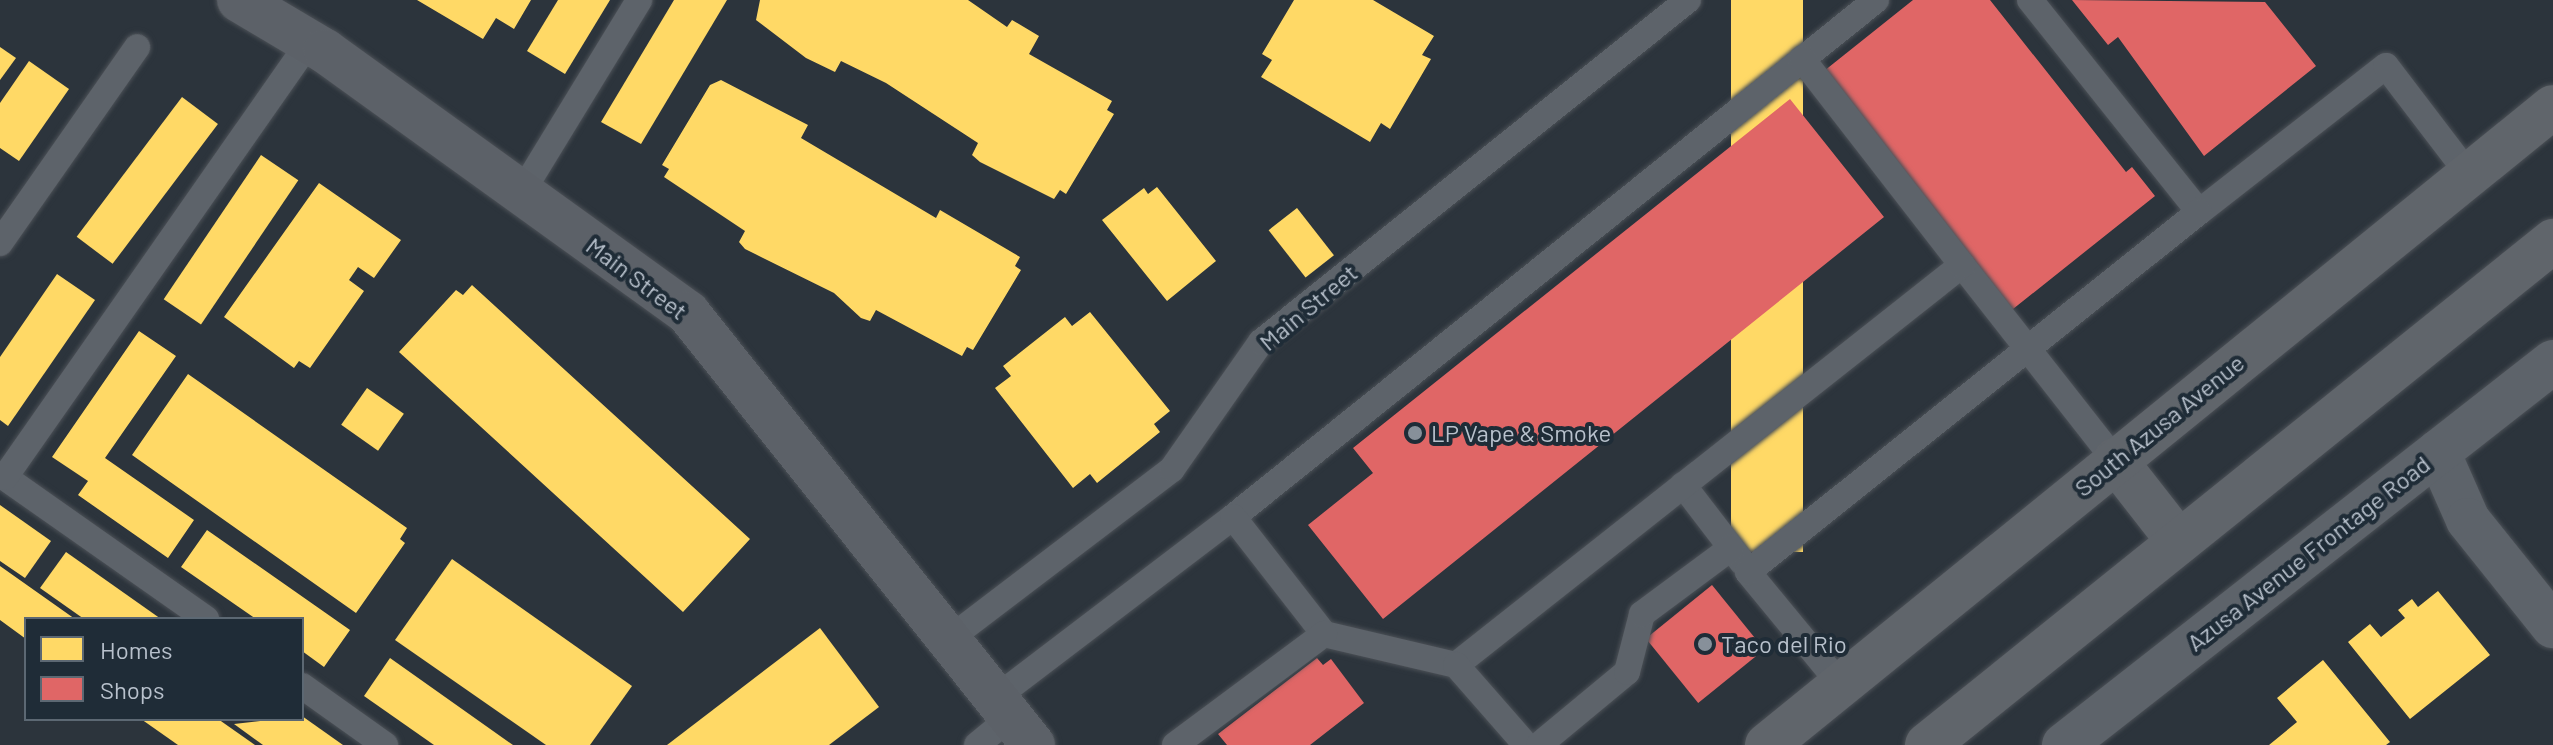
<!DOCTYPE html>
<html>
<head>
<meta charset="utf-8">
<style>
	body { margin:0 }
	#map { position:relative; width:2553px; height:745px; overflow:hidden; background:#2c343c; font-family:Barlow,sans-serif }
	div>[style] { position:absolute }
	.homes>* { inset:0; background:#ffd966; transform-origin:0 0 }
	.shops>* { inset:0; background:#e06666; transform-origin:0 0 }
	.roads { filter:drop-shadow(0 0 2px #4b5056) drop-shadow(0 0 2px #4b5056) }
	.lane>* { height:26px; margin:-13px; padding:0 13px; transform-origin:13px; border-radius:13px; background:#5d636a }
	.street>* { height:44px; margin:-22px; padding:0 22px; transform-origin:22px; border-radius:22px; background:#5d636a }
	.secondary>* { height:44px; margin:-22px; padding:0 22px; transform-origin:22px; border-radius:22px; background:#5c6168 }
	.primary>* { height:44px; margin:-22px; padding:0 22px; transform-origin:22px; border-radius:22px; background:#60656b }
	.dots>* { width:22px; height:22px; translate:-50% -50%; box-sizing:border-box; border:4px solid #1f2c37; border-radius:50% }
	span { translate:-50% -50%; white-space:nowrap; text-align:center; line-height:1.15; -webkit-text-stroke:8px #1f2c37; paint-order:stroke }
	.street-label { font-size:24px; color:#b8c1cc }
	.poi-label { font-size:24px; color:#b8c1cc }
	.left { translate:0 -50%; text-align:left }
	.legend { position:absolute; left:24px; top:617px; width:280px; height:104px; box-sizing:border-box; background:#1f2c37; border:2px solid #5c6873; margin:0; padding:10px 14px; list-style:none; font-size:24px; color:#b8c1cc }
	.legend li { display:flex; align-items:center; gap:16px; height:40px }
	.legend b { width:40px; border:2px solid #5c6873 }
</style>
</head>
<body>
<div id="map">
	<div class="homes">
		<i style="clip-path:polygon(417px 0,531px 0,514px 29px,496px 18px,483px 39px)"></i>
		<i style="clip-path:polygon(558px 0,610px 0,565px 74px,527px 51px)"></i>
		<i style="clip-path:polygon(674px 0,727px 0,641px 144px,601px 122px)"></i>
		<i style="clip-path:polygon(760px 0,968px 0,1007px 27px,1012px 20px,1039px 36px,1029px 54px,1112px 101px,1107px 110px,1114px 114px,1066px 194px,1060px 190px,1054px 199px,980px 162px,972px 155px,978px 143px,886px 83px,841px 61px,835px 72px,806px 58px,756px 20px)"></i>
		<i style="clip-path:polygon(1294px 0,1373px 0,1434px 36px,1422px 55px,1431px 59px,1390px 129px,1381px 123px,1370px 142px,1261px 77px,1272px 60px,1262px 54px)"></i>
		<i style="left:1731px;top:0;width:72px;height:552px"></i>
		<i style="clip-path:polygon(0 47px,16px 58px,0 80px)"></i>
		<i style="clip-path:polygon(29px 61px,69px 89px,19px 161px,0 148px,0 103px)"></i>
		<i style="clip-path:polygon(721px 80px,808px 125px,801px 138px,936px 218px,940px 210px,1020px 257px,1015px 266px,1021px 270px,973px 350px,967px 347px,962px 356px,876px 310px,870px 321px,861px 318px,834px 293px,745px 249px,739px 242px,745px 231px,664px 177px,669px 169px,662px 165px,710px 85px)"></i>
		<i style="left:182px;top:97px;width:45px;height:175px;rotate:37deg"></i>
		<i style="left:261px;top:155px;width:45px;height:174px;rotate:34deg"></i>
		<i style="clip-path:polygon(319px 183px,401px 240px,374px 278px,358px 267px,349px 280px,364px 291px,310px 368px,299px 361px,294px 368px,224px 317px)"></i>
		<i style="clip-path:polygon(1157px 187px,1216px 261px,1167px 301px,1102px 220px,1144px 188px,1148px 194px)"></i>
		<i style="left:1297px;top:208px;width:60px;height:36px;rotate:52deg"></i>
		<i style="clip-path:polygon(57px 274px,95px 300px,8px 426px,0 420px,0 357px)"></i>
		<i style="clip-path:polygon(472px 285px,750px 539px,683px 612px,399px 352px,456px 290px,463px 295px)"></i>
		<i style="clip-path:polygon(1090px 312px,1170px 411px,1154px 424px,1160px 432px,1097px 483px,1090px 474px,1073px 488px,995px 388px,1011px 376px,1003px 366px,1065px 317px,1072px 326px)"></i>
		<i style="clip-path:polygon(139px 331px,176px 356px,105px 458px,194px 520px,168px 558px,78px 495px,88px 481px,52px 457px)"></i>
		<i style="clip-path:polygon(188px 374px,407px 528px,400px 539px,405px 543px,356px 613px,132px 455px)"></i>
		<i style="left:367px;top:388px;width:45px;height:45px;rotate:35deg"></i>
		<i style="clip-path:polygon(0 505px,51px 541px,25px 578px,0 561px)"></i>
		<i style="clip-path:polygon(207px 530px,350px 630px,324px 667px,302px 651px,302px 619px,256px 619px,181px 567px)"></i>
		<i style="clip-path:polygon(66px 552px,161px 619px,84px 619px,40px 588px)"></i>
		<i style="clip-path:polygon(452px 559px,632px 686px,590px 745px,546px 745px,395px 640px)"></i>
		<i style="clip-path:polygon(0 566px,75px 619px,26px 619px,26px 639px,0 620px)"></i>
		<i style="clip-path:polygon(2438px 591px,2490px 655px,2410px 719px,2348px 642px,2370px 624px,2381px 637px,2405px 618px,2398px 610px,2412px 599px,2418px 607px)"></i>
		<i style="clip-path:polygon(820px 628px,879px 707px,829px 745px,667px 745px)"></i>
		<i style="clip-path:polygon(390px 658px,513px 745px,434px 745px,364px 696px)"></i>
		<i style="clip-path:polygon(2323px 660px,2390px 742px,2386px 745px,2269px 745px,2297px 722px,2277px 698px)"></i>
		<i style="clip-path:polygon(302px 716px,343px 745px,263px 745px,234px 724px)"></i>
		<i style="clip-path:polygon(141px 719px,218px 719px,255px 745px,178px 745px)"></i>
	</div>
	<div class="shops">
		<i style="clip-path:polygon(1913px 0,1990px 0,2126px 172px,2132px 167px,2155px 196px,2008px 313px,1824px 71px)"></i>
		<i style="clip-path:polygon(2072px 0,2265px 2px,2316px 66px,2204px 156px,2118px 37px,2108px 45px)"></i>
		<i style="clip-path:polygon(1790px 99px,1884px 217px,1383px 619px,1308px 525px,1373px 473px,1353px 448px)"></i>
		<i style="left:1712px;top:585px;width:83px;height:85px;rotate:51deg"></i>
		<i style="clip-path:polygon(1317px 658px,1323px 665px,1331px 659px,1364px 703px,1310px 745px,1227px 745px,1218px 734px)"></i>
	</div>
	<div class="roads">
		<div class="lane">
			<i style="left:2030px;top:0;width:271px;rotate:51.4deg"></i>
			<i style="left:2199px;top:212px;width:237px;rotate:-38deg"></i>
			<i style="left:2386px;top:66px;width:137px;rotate:52.7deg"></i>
			<i style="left:522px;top:192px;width:225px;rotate:-58.6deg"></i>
			<i style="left:0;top:243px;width:239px;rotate:-55deg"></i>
			<i style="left:1962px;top:265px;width:248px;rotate:51.9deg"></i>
			<i style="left:0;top:474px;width:252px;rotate:35.1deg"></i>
			<i style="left:5px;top:477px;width:532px;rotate:-55.03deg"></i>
			<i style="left:1683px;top:485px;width:97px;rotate:52.5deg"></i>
			<i style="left:1233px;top:517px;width:825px;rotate:-38.8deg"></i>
			<i style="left:953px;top:636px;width:275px;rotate:-37.3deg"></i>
			<i style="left:1172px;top:469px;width:155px;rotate:-55deg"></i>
			<i style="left:1261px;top:342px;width:547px;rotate:-38.69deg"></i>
			<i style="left:1456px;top:665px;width:645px;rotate:-38.33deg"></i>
			<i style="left:1962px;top:265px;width:261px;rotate:-127.8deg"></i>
			<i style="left:1841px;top:685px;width:146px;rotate:-129.5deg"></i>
			<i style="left:1748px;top:572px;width:577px;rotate:-38.6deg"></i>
			<i style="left:302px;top:686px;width:102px;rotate:35.4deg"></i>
			<i style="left:998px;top:696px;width:295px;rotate:-37.3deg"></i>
			<i style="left:1233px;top:517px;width:148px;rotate:52.1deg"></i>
			<i style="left:1324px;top:634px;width:136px;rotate:13.2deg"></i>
			<i style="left:1456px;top:665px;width:106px;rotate:48.8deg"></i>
			<i style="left:977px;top:745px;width:45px;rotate:-39.6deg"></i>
			<i style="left:1175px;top:745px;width:186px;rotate:-36.7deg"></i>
			<i style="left:1539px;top:745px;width:114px;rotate:-39.7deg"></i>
			<i style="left:1627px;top:672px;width:60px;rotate:-75.5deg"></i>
			<i style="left:1642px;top:614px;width:111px;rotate:-36.6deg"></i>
		</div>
		<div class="street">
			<i style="left:2438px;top:452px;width:74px;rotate:66.2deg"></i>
			<i style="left:2468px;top:520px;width:136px;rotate:51.3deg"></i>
			<i style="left:2064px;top:745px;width:621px;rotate:-38.07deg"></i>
		</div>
		<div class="secondary">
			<i style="left:239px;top:0;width:100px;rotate:30.7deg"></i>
			<i style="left:325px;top:51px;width:448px;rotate:35.8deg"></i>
			<i style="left:688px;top:313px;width:553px;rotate:51.39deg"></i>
		</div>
		<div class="primary">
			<i style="left:2115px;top:460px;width:104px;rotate:52deg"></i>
			<i style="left:1767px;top:745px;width:1012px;rotate:-39.07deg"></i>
			<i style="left:1927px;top:745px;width:804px;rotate:-38.84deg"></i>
		</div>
	</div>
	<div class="dots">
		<i style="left:1415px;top:433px;background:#87909a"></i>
		<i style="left:1705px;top:644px;background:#87909a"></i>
	</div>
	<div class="street-label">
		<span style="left:637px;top:278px;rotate:37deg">Main Street</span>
		<span style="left:1308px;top:307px;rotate:-40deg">Main Street</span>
		<span style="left:2159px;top:425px;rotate:-39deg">South Azusa Avenue</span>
		<span style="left:2308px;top:553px;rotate:-38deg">Azusa Avenue Frontage Road</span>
	</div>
	<div class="poi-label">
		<span class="left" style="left:1431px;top:433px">LP Vape &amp; Smoke</span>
		<span class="left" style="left:1721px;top:644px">Taco del Rio</span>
	</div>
	<ul class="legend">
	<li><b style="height:22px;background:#ffd966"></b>Homes</li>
	<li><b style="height:22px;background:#e06666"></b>Shops</li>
	</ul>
</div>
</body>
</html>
